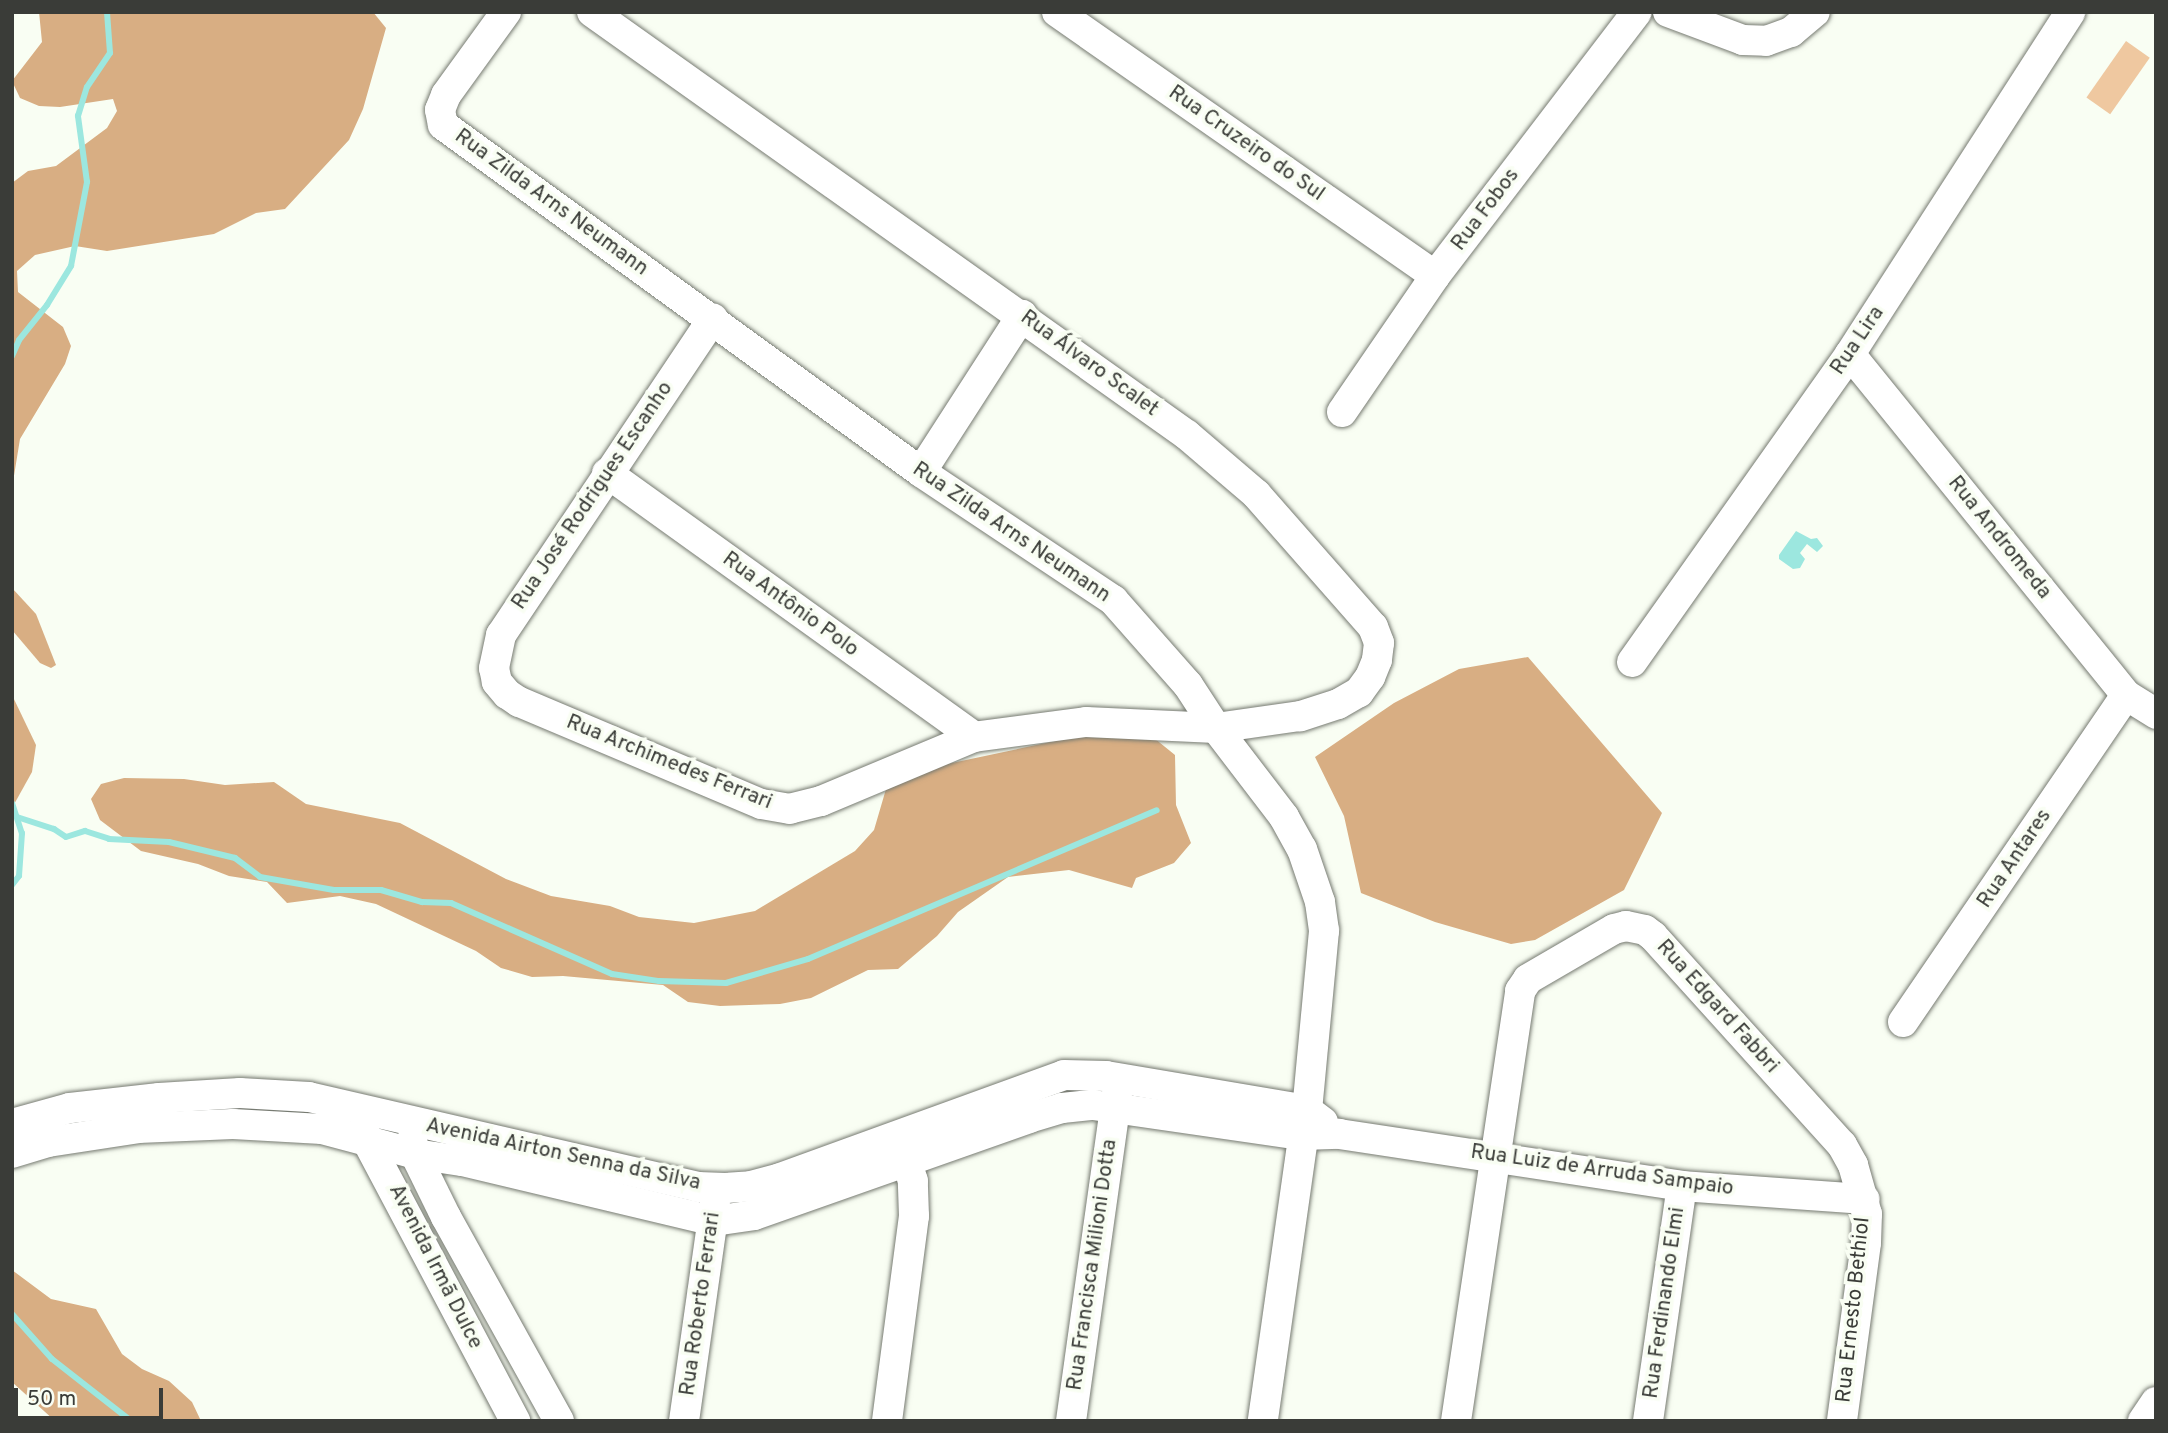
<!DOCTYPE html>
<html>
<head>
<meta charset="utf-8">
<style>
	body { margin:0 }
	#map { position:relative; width:2168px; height:1433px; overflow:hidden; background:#f9fef3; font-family:Overpass,sans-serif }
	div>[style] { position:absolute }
	.green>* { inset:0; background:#efc8a0; transform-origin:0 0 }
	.forest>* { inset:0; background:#d8ae83 }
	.water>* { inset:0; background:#9ce7df }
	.stream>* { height:6px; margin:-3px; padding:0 3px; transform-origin:3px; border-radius:3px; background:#9ce7df }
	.roads { filter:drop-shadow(0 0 2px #767a71) drop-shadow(0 0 2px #767a71) }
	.minor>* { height:30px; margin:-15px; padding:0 15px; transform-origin:15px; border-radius:15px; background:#fff }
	span { translate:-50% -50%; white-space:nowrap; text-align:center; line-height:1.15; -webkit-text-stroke:7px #f9fef3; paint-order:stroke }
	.street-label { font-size:21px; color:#3a3c38 }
	.frame { position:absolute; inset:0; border:14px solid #3a3c38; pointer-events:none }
	.scale { position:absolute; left:14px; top:1388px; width:149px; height:32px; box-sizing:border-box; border:4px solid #3a3c38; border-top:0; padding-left:9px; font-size:21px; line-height:24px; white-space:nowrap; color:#3a3c38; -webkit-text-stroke:5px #f9fef3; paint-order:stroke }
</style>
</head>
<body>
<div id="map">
	<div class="green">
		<i style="left:2126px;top:41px;width:29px;height:69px;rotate:35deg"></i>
	</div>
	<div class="forest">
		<i style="clip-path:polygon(39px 12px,373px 12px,386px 28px,363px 109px,349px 140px,285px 209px,256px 213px,214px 234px,107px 251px,75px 246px,35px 255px,17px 271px,18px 292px,63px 327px,71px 346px,65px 364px,20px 439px,12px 488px,12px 183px,28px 171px,56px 166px,107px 128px,117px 111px,113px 99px,60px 107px,39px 106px,20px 98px,12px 81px,42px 42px)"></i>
		<i style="clip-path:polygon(12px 588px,36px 614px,56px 665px,51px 668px,40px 663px,12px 630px)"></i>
		<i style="clip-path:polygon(1528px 657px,1662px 813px,1624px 890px,1535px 940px,1511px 944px,1435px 922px,1361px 893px,1344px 816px,1315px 757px,1394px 703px,1459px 669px)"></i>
		<i style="clip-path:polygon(12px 695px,36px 745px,32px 772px,12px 808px)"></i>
		<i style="clip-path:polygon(1074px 737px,1154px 738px,1175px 755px,1176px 805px,1191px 843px,1174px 863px,1136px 878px,1132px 888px,1069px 870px,1008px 877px,958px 912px,937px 936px,898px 969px,868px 970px,811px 998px,780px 1004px,720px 1006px,688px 1002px,663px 985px,563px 976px,532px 977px,501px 968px,476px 951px,376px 904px,340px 896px,287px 903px,267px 882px,229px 876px,198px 864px,141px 851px,100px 820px,91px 799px,101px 784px,124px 778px,184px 779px,225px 785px,274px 782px,306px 804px,400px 823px,506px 879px,551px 896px,610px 906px,639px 917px,694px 923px,755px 911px,855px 851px,874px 830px,886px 789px,900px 774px)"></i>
		<i style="clip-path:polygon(12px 1270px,51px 1299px,96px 1309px,122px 1354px,142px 1369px,169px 1381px,192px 1402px,201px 1421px,55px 1421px,12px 1382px)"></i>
	</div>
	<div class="water">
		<i style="clip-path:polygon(1796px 531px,1811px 539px,1817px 538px,1823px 546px,1817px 552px,1807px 544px,1800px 553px,1805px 559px,1800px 568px,1793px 569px,1779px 559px,1779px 555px)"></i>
	</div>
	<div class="stream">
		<i style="left:12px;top:356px;width:17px;rotate:-66deg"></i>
		<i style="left:19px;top:340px;width:45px;rotate:-51.3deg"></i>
		<i style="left:47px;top:305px;width:46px;rotate:-58.4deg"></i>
		<i style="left:71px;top:266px;width:86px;rotate:-79.2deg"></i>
		<i style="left:87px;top:182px;width:67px;rotate:-97.8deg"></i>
		<i style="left:78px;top:116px;width:30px;rotate:-73deg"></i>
		<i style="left:87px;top:87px;width:41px;rotate:-55.9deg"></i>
		<i style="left:110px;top:53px;width:41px;rotate:-94.2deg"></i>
		<i style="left:12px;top:803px;width:32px;rotate:72deg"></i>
		<i style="left:22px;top:833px;width:43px;rotate:94deg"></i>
		<i style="left:19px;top:876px;width:11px;rotate:128deg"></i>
		<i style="left:17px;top:817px;width:39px;rotate:18deg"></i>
		<i style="left:54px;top:829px;width:14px;rotate:34deg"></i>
		<i style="left:66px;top:837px;width:20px;rotate:-18deg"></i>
		<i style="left:85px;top:831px;width:25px;rotate:18deg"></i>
		<i style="left:109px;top:839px;width:60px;rotate:2.9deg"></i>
		<i style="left:169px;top:842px;width:68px;rotate:13.6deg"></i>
		<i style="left:235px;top:858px;width:31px;rotate:37deg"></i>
		<i style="left:260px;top:877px;width:75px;rotate:10deg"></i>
		<i style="left:334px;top:890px;width:47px"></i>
		<i style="left:381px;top:890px;width:43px;rotate:16.3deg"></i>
		<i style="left:422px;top:902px;width:29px;rotate:2deg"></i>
		<i style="left:451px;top:903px;width:176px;rotate:23.8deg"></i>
		<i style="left:612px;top:974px;width:48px;rotate:8.5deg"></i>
		<i style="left:659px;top:981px;width:67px;rotate:1.7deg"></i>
		<i style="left:726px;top:983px;width:85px;rotate:-16.3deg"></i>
		<i style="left:808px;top:959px;width:379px;rotate:-23.1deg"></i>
		<i style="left:12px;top:1314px;width:60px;rotate:48.4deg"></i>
		<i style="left:52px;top:1359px;width:100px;rotate:38.1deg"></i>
	</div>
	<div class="roads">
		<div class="minor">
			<i style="left:506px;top:12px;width:102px;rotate:125.9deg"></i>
			<i style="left:446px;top:95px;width:16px;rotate:112deg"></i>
			<i style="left:440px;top:110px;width:15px;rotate:79deg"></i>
			<i style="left:443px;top:125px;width:591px;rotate:35.98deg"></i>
			<i style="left:921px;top:472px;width:231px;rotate:33.7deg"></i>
			<i style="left:1113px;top:600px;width:113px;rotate:48.6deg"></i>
			<i style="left:1188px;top:685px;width:51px;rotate:56.9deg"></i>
			<i style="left:1216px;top:728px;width:112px;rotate:52.6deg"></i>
			<i style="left:1284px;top:817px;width:37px;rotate:61deg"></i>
			<i style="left:1302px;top:849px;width:56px;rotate:71.2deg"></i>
			<i style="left:1320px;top:902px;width:29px;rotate:82deg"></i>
			<i style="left:1324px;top:931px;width:180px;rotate:95.4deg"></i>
			<i style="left:1307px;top:1110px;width:314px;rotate:98.1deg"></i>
			<i style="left:592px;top:12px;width:730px;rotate:35.41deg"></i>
			<i style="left:1187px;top:435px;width:91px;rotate:40.5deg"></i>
			<i style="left:1256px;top:494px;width:177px;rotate:48.7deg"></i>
			<i style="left:1373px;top:627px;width:17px;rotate:69deg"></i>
			<i style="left:1379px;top:643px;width:17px;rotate:97deg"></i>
			<i style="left:1377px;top:660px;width:18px;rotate:112deg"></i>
			<i style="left:1370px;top:677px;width:19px;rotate:126deg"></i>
			<i style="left:1359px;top:692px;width:24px;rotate:150deg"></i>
			<i style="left:1338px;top:704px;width:40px;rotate:162deg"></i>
			<i style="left:1300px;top:716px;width:85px;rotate:171.9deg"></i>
			<i style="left:1216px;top:728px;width:130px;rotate:-177.4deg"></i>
			<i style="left:1086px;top:722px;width:113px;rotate:172.4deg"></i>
			<i style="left:974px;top:737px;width:166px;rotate:157.3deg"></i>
			<i style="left:821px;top:801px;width:32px;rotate:166deg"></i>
			<i style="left:790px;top:809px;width:29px;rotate:-170deg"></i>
			<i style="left:761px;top:804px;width:263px;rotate:-157.1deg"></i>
			<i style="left:519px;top:702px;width:14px;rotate:-146deg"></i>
			<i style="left:507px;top:694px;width:16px;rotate:-130deg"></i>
			<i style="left:497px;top:682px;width:14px;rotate:-102deg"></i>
			<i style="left:494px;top:668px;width:34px;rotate:-78deg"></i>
			<i style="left:501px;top:635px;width:381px;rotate:-56.2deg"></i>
			<i style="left:1057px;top:12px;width:461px;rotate:34.9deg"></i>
			<i style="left:1668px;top:12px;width:80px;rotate:20.5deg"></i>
			<i style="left:1743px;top:40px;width:23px;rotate:2deg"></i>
			<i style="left:1766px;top:41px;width:27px;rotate:-20deg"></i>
			<i style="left:1791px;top:32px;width:31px;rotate:-40deg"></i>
			<i style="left:1850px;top:354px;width:439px;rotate:51deg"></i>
			<i style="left:2126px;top:695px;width:36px;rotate:32deg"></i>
			<i style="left:1342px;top:412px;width:165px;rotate:-55.6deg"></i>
			<i style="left:1435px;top:276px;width:332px;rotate:-52.6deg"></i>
			<i style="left:921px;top:472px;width:187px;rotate:-57.2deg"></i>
			<i style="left:607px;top:473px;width:452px;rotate:35.7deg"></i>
			<i style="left:1632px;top:662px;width:377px;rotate:-54.7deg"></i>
			<i style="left:1850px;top:354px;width:407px;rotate:-57.2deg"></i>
			<i style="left:1903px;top:1022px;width:396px;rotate:-55.7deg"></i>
			<i style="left:12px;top:1124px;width:60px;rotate:-15.4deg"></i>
			<i style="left:70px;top:1108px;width:90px;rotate:-6.4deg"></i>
			<i style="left:159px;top:1098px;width:81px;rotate:-3.5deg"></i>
			<i style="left:240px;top:1093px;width:69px;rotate:3.3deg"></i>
			<i style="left:309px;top:1097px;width:399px;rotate:13deg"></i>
			<i style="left:698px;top:1187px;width:27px;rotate:2deg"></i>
			<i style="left:725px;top:1188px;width:26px;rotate:-4deg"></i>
			<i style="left:751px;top:1186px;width:30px;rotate:-15deg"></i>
			<i style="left:780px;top:1178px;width:302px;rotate:-19.9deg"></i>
			<i style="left:1064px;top:1075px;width:42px;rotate:1.4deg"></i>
			<i style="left:1106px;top:1076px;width:204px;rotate:9.6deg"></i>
			<i style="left:1307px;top:1110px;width:20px;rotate:37deg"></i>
			<i style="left:364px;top:1128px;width:11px;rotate:80deg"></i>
			<i style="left:366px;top:1139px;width:319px;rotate:62.1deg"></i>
			<i style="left:412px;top:1140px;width:14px;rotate:78deg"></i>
			<i style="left:415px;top:1154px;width:70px;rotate:63.8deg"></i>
			<i style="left:446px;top:1217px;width:233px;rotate:61deg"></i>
			<i style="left:12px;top:1153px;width:38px;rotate:-17deg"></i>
			<i style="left:48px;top:1142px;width:91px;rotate:-8.8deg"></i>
			<i style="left:138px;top:1128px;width:95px;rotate:-2.4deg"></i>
			<i style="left:233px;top:1124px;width:89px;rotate:3.2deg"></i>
			<i style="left:322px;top:1129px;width:96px;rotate:15deg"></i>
			<i style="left:415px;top:1154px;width:48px;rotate:8.5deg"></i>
			<i style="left:462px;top:1161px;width:259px;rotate:13.4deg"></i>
			<i style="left:714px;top:1221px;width:40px;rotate:-8.5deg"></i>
			<i style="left:754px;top:1215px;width:292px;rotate:-19.4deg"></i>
			<i style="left:1029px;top:1118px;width:34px;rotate:-17deg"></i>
			<i style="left:1062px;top:1108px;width:31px;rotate:-6deg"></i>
			<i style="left:1093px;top:1105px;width:211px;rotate:8.2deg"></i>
			<i style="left:1302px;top:1135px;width:37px;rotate:-2deg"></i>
			<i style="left:1339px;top:1134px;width:347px;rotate:8.6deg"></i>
			<i style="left:1682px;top:1186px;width:183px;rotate:4.1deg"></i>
			<i style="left:684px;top:1421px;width:221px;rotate:-81.9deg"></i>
			<i style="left:887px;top:1421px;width:207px;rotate:-82.5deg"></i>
			<i style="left:914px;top:1216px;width:35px;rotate:-92deg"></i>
			<i style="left:913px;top:1181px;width:41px;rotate:-108.4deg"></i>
			<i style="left:1071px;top:1421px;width:336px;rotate:-82deg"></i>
			<i style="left:1456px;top:1421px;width:435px;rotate:-81.5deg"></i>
			<i style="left:1520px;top:991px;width:14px;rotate:-56deg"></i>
			<i style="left:1528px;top:979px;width:99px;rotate:-30.2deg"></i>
			<i style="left:1614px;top:929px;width:12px;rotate:-14deg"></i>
			<i style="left:1626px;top:926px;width:19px;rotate:12deg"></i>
			<i style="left:1645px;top:930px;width:10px;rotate:37deg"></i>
			<i style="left:1653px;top:936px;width:282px;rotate:47.9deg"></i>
			<i style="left:1842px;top:1145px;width:23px;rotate:61deg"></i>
			<i style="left:1853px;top:1165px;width:51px;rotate:74.1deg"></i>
			<i style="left:1867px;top:1214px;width:29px;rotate:92deg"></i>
			<i style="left:1866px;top:1243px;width:180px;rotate:97.7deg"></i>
			<i style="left:1648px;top:1421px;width:237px;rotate:-81.8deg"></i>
			<i style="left:2143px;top:1421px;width:23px;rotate:-56deg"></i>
		</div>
	</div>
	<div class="street-label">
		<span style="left:1246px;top:144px;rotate:35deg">Rua Cruzeiro do Sul</span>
		<span style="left:551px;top:203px;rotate:36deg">Rua Zilda Arns Neumann</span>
		<span style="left:1486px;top:210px;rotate:-53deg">Rua Fobos</span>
		<span style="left:1858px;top:341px;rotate:-56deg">Rua Lira</span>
		<span style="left:1089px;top:364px;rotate:36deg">Rua Álvaro Scalet</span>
		<span style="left:593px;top:496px;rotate:-56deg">Rua José Rodrigues Escanho</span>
		<span style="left:1011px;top:533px;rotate:34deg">Rua Zilda Arns Neumann</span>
		<span style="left:1999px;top:538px;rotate:51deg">Rua Andromeda</span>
		<span style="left:790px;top:605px;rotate:36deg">Rua Antônio Polo</span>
		<span style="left:669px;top:763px;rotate:22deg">Rua Archimedes Ferrari</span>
		<span style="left:2015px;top:859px;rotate:-56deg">Rua Antares</span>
		<span style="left:1717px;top:1007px;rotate:48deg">Rua Edgard Fabbri</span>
		<span style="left:563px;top:1155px;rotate:12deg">Avenida Airton Senna da Silva</span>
		<span style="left:1602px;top:1171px;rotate:8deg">Rua Luiz de Arruda Sampaio</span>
		<span style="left:1093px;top:1265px;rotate:-82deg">Rua Francisca Milioni Dotta</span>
		<span style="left:435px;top:1267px;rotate:63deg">Avenida Irmã Dulce</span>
		<span style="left:1665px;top:1303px;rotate:-82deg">Rua Ferdinando Elmi</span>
		<span style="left:701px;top:1304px;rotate:-82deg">Rua Roberto Ferrari</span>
		<span style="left:1854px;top:1310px;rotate:-84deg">Rua Ernesto Bethiol</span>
	</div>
	<div class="frame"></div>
	<div class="scale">50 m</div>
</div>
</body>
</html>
